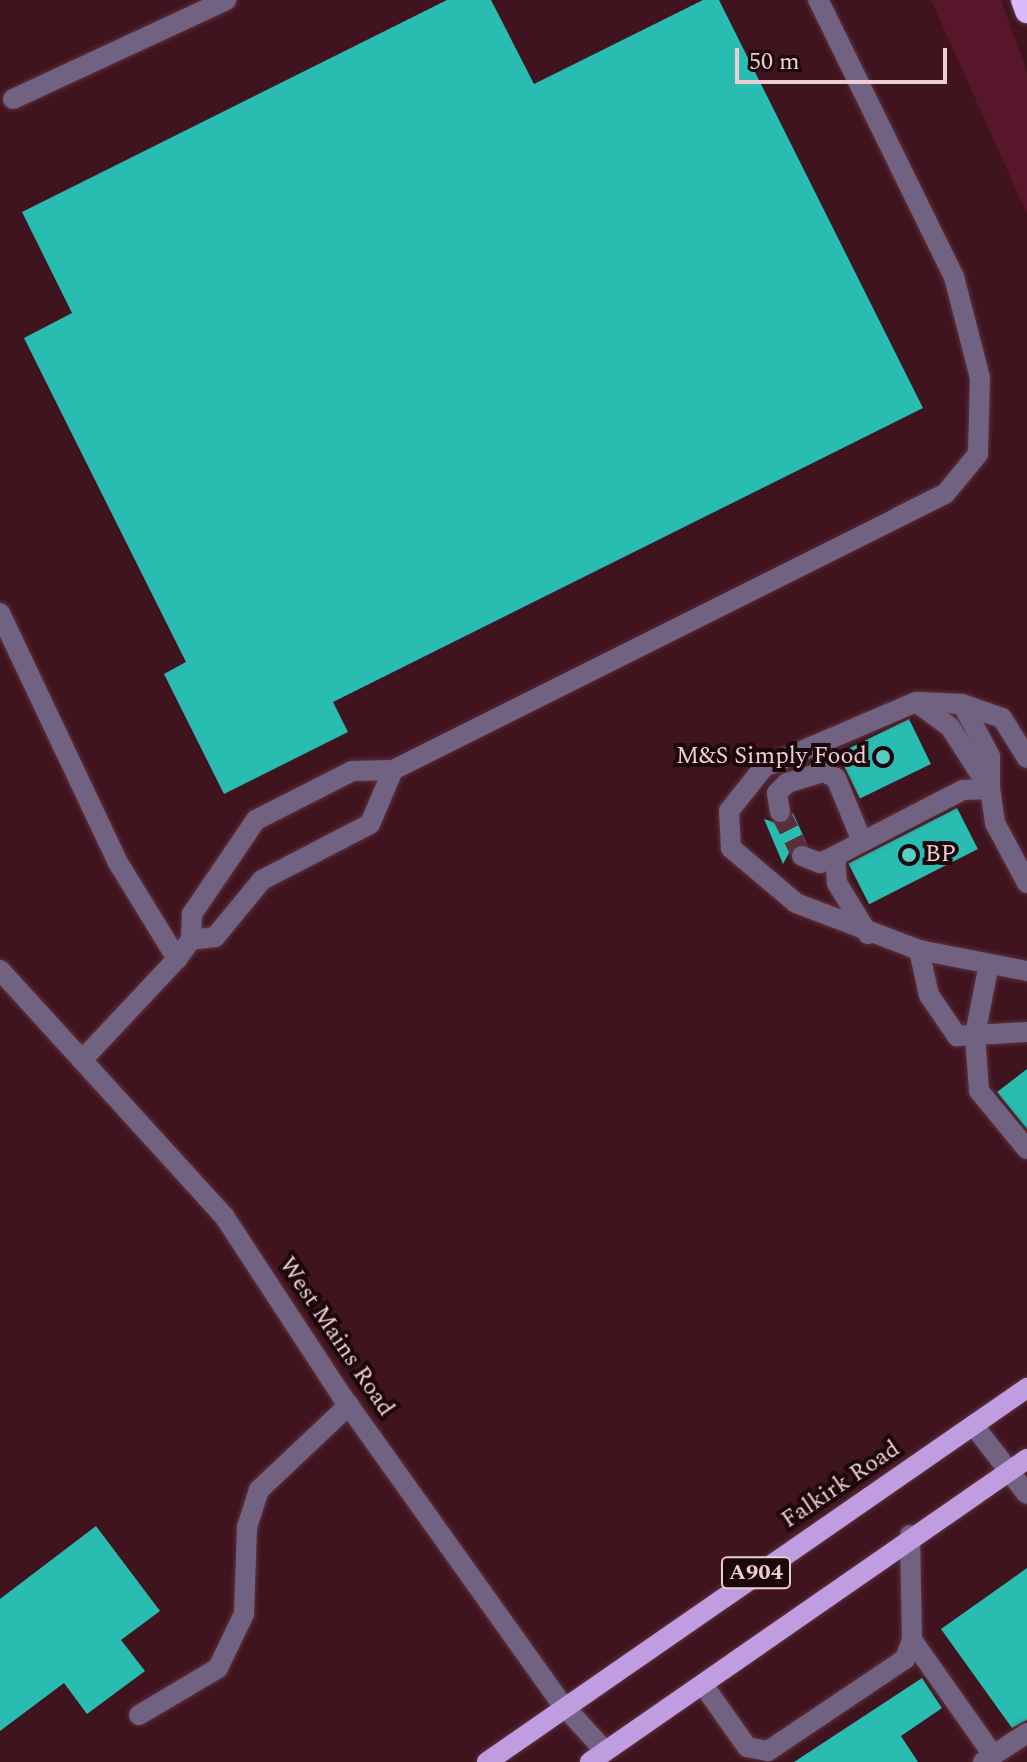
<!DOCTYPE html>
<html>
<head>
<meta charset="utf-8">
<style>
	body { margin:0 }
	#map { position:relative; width:1027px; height:1762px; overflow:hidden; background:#40141f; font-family:Spectral,serif }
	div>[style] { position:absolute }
	.green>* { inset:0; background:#571629 }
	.building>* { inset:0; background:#29bdb2; transform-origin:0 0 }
	.minor-tunnel>* { height:20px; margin-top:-10px; transform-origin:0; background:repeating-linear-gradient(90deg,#5a303a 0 20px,transparent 0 30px) }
	.roads { filter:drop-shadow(0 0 2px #5c323c) drop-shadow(0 0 2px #5c323c) }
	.minor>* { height:20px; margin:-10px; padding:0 10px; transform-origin:10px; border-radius:10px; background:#726282 }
	.major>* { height:20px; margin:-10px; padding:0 10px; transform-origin:10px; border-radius:10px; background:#bf9de0 }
	.highway>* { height:24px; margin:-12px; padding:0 12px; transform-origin:12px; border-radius:12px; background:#d9b9fa }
	.dots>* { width:22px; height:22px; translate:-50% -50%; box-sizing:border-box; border:4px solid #1b070c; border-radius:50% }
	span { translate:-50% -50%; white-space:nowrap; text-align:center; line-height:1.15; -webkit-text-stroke:8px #1b070c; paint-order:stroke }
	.shield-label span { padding:2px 6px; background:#1b070c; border:2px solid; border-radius:6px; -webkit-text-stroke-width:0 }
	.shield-label { font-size:22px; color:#eccdd2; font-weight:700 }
	.poi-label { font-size:24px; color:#eccdd2 }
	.right { translate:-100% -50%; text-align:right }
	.left { translate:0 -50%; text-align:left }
	.street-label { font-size:24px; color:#eccdd2 }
	.scale { position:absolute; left:735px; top:48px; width:212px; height:36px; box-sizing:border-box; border:4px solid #eccdd2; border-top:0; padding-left:10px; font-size:24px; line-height:28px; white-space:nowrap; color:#eccdd2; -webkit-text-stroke:6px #1b070c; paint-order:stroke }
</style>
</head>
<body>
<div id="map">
	<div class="green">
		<i style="clip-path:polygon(931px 0,1001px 0,1027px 72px,1027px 214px)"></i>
	</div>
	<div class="building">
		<i style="clip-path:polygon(447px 0,491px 0,534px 84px,703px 0,719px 0,923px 408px,333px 702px,348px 732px,224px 794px,164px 674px,186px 662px,24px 338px,72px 313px,22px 212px)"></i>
		<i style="left:909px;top:719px;width:50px;height:79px;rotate:64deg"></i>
		<i style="left:957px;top:808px;width:46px;height:122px;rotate:63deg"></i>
		<i style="clip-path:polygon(793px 813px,807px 844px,793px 846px,783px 864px,764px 819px,783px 825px)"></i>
		<i style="clip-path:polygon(1027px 1069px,1027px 1129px,997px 1092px)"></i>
		<i style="clip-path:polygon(96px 1526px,160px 1611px,121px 1640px,145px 1671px,87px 1714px,64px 1683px,0 1731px,0 1599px)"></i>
		<i style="clip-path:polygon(1027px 1568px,1027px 1720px,1012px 1728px,941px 1629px)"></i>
		<i style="clip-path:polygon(922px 1678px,942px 1708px,901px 1736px,918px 1762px,794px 1762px)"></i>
	</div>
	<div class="minor-tunnel">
		<i style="left:780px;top:812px;width:49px;rotate:63.4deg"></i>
	</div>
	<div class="roads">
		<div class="minor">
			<i style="left:13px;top:99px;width:235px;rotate:-24.9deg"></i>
			<i style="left:0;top:613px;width:274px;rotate:64.7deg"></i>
			<i style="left:117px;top:861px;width:115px;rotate:58.5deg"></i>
			<i style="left:177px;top:959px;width:139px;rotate:133.2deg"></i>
			<i style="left:920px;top:702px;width:42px;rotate:2.7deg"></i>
			<i style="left:962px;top:704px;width:42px;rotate:19.3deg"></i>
			<i style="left:1002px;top:718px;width:47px;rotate:58deg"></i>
			<i style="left:393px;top:770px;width:617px;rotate:-26.57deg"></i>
			<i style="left:945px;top:494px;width:52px;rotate:-50.5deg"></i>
			<i style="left:978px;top:454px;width:76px;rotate:-88.5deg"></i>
			<i style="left:980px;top:378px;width:104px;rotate:-104.4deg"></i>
			<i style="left:954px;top:277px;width:309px;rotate:-116.1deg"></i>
			<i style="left:780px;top:812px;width:19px;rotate:-99deg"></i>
			<i style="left:777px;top:793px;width:14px;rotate:-45deg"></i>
			<i style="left:787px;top:783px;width:39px;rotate:-17deg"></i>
			<i style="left:824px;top:772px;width:13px;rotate:27deg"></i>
			<i style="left:836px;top:778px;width:66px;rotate:67.7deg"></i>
			<i style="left:802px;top:856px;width:19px;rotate:21deg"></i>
			<i style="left:820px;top:863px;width:17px;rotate:-25deg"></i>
			<i style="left:1027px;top:883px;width:68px;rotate:-118.1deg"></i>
			<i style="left:995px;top:823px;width:34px;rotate:-98deg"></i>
			<i style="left:990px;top:789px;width:74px;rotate:-122.8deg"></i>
			<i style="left:950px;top:727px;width:42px;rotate:-143.7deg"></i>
			<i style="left:916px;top:702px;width:165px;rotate:156.8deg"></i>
			<i style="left:764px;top:767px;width:56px;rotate:128.5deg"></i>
			<i style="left:729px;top:811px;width:37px;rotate:87deg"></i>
			<i style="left:731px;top:848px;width:85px;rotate:40.2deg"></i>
			<i style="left:796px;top:903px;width:132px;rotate:20.9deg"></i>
			<i style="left:919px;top:950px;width:110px;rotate:11deg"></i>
			<i style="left:868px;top:934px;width:60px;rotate:-121.3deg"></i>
			<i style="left:837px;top:883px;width:27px;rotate:-94deg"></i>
			<i style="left:835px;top:856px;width:144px;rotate:-27.3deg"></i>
			<i style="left:963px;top:790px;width:27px;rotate:-2deg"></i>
			<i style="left:990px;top:789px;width:33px;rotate:-90deg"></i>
			<i style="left:990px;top:756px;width:59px;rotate:-118.3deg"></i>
			<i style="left:919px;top:950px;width:46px;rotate:77.5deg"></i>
			<i style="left:929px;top:995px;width:50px;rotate:55.7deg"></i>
			<i style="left:957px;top:1036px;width:70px;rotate:-3.3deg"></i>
			<i style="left:177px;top:959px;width:24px;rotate:-54deg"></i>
			<i style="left:191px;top:940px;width:26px;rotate:-88deg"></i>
			<i style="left:192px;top:914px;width:114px;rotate:-55.8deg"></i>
			<i style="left:256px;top:820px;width:108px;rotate:-27deg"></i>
			<i style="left:352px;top:771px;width:41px;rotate:-1.4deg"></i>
			<i style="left:393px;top:770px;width:59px;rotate:113.1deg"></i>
			<i style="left:370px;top:824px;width:122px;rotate:152.6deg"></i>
			<i style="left:262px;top:880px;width:74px;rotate:129.5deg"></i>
			<i style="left:215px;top:937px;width:24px;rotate:173deg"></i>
			<i style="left:989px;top:964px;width:72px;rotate:101.2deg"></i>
			<i style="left:975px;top:1035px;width:56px;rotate:85.9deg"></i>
			<i style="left:979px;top:1091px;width:75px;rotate:50.4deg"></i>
			<i style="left:0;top:970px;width:333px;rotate:47.7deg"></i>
			<i style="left:224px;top:1216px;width:215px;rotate:56.8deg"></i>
			<i style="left:342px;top:1396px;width:379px;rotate:54.5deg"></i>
			<i style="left:562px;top:1704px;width:64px;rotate:47.5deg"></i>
			<i style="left:974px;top:1426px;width:86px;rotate:52.1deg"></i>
			<i style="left:912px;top:1640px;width:141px;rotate:54.8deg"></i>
			<i style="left:704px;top:1686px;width:75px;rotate:54.8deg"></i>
			<i style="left:747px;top:1747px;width:21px;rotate:11deg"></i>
			<i style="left:768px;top:1751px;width:165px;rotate:-33.9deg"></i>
			<i style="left:905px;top:1659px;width:20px;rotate:-70deg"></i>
			<i style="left:912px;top:1640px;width:105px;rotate:-91.1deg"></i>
			<i style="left:139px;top:1715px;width:92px;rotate:-30.7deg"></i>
			<i style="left:218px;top:1668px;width:60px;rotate:-64.3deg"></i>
			<i style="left:244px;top:1614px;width:87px;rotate:-88deg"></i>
			<i style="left:247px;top:1527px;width:39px;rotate:-72deg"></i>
			<i style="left:259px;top:1490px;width:124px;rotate:-43.4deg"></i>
			<i style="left:983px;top:1762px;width:53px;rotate:-33.4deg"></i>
		</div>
		<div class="major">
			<i style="left:487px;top:1762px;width:657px;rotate:-34.71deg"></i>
			<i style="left:590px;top:1762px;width:532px;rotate:-34.74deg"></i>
		</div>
		<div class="highway">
			<i style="left:1023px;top:0;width:12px;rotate:70deg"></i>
		</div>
	</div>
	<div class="dots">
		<i style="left:883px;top:757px;background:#56cec3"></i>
		<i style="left:909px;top:855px;background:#56cec3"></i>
	</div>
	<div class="shield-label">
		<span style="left:756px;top:1573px">A904</span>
	</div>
	<div class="poi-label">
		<span class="right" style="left:867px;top:757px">M&amp;S Simply Food</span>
		<span class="left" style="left:925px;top:855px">BP</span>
	</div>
	<div class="street-label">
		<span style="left:336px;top:1337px;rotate:56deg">West Mains Road</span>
		<span style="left:841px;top:1485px;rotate:-34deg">Falkirk Road</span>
	</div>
	<div class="scale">50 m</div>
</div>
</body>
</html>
